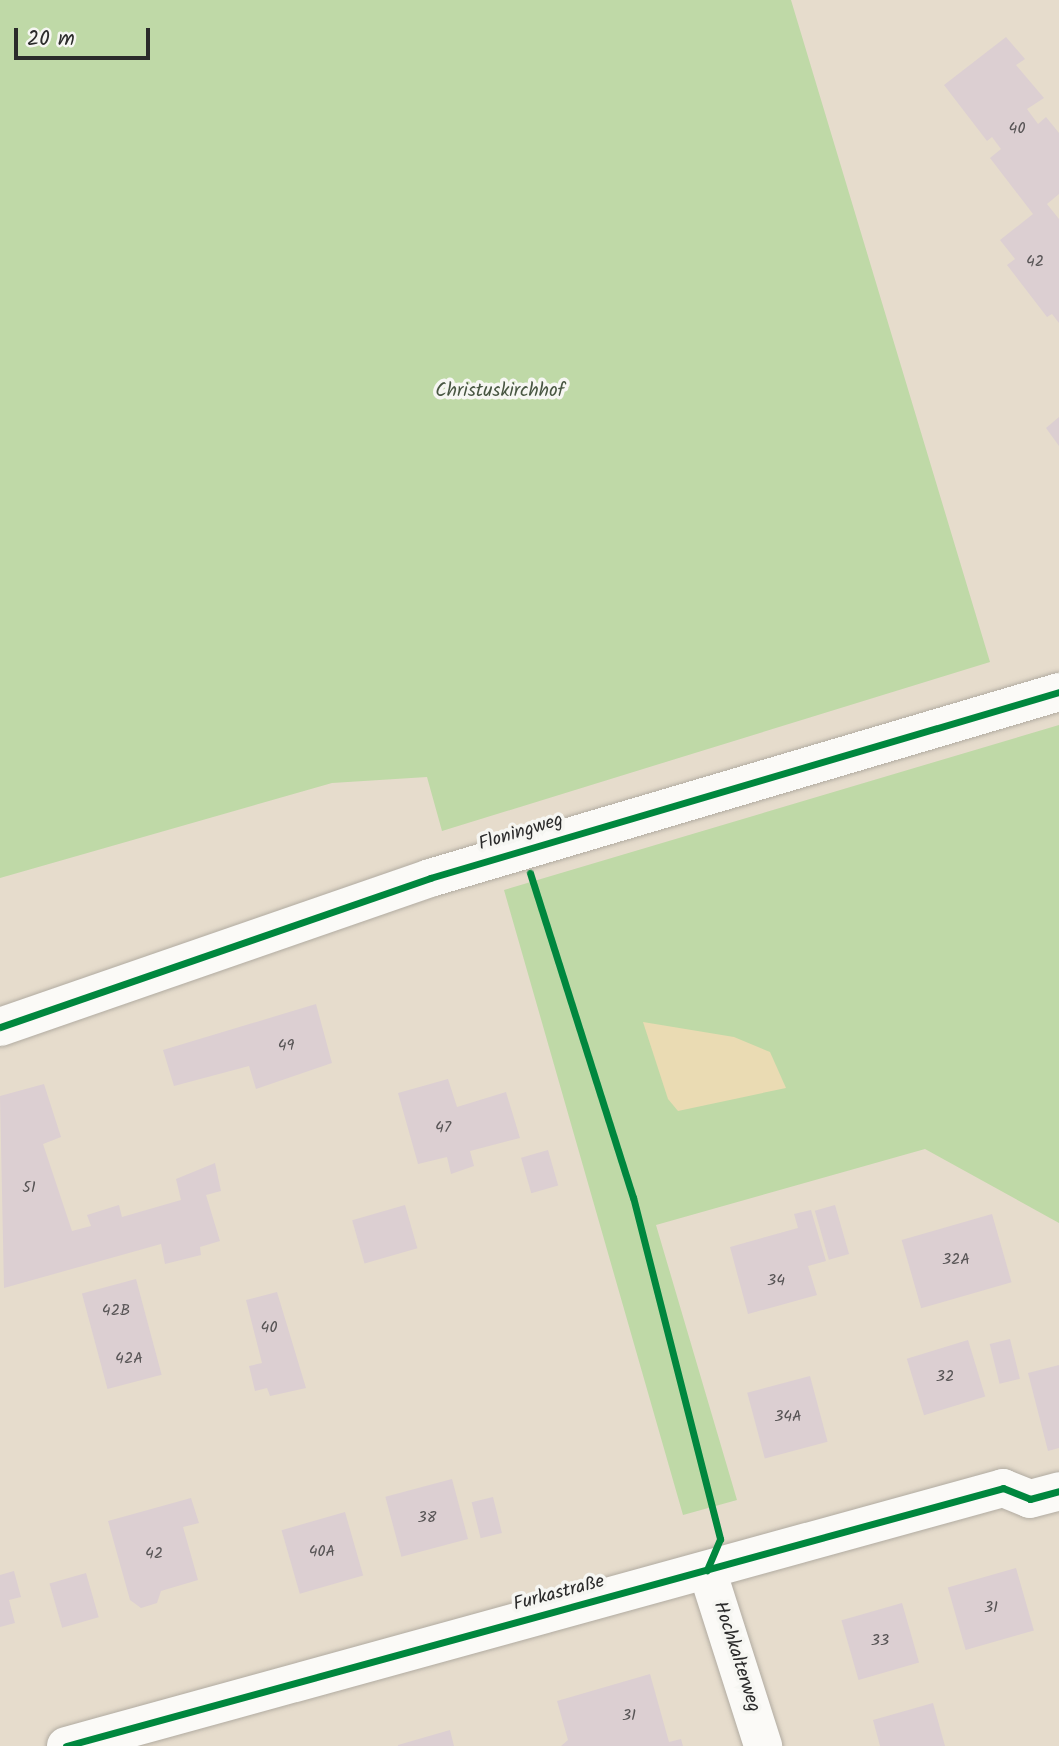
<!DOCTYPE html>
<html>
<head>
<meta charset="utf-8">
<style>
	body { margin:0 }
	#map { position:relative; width:1059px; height:1746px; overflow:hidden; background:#e6dccc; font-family:Kalam,sans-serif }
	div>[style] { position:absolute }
	.green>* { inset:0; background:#bfd9a7 }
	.sand>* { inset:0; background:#eadbb3 }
	.building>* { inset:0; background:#dccfd2; transform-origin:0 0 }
	.roads { filter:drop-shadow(0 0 2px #b1aba1) drop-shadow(0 0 2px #b1aba1) }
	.minor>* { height:38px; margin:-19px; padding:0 19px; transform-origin:19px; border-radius:19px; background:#fbfaf7 }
	.cycleway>* { height:7px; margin:-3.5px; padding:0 3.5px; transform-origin:3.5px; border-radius:3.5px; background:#00873e }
	span { translate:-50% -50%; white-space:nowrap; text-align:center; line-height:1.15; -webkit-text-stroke:7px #f6f6f2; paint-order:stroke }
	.number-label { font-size:16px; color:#575455 }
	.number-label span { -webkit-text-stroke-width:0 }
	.park-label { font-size:19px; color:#485642 }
	.street-label { font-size:19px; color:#2b2b2b }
	.scale { position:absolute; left:14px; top:28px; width:136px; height:32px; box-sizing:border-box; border:4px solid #2b2b2b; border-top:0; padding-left:9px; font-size:21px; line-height:24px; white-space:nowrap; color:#2b2b2b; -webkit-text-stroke:5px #f6f6f2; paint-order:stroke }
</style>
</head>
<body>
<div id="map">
	<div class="green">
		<i style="clip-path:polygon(0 0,791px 0,990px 662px,442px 831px,427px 777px,332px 783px,0 878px)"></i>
		<i style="clip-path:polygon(1059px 725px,1059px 1223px,925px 1149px,656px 1225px,737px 1500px,683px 1515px,504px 890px)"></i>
	</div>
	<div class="sand">
		<i style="clip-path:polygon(643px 1022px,734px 1037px,770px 1052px,786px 1088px,678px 1111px,668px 1099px)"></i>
	</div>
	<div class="building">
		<i style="clip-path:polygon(1006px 37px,1025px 59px,1016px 65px,1044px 98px,1027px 109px,1038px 124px,1046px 117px,1059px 133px,1059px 194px,1047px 204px,1059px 219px,1059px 323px,1052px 314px,1047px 317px,1007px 265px,1015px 259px,1000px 240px,1033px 214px,990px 158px,1001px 149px,992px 137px,987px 141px,944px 85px)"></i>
		<i style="clip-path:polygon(1059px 417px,1059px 446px,1046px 428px)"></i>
		<i style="clip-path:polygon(316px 1004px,332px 1063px,256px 1089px,249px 1066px,174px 1086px,163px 1050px)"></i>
		<i style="clip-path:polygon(448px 1079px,457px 1107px,506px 1092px,520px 1138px,470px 1151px,474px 1166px,451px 1174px,447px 1157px,418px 1164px,398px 1093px)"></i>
		<i style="clip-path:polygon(44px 1084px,61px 1137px,43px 1144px,72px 1231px,91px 1226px,87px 1215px,119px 1205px,122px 1217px,181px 1200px,176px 1179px,215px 1163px,221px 1191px,206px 1195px,220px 1241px,200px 1247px,201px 1255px,165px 1264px,161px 1244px,4px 1288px,0 1096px)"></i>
		<i style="left:548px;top:1150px;width:37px;height:28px;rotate:74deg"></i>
		<i style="left:405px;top:1205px;width:45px;height:55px;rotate:74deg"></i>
		<i style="left:835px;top:1205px;width:51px;height:21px;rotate:74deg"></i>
		<i style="clip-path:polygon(811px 1210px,826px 1261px,808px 1266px,817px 1295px,748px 1314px,730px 1247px,798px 1228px,794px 1214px)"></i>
		<i style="left:992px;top:1214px;width:71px;height:94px;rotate:74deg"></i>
		<i style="left:136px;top:1279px;width:99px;height:56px;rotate:75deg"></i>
		<i style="clip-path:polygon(277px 1292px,306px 1388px,270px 1396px,267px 1388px,255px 1391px,249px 1366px,262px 1363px,246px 1300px)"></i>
		<i style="left:1010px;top:1339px;width:41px;height:21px;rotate:76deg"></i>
		<i style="left:968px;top:1340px;width:59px;height:64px;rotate:73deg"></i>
		<i style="clip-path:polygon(1059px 1365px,1059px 1448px,1048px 1451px,1028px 1373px)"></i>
		<i style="left:810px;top:1376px;width:68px;height:65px;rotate:75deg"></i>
		<i style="left:452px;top:1479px;width:62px;height:69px;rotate:75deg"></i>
		<i style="left:493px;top:1497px;width:37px;height:22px;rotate:76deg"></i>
		<i style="clip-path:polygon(191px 1498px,199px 1523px,183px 1527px,198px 1580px,161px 1591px,157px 1603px,141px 1608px,130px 1600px,108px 1521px)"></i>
		<i style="left:345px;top:1512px;width:66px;height:66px;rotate:74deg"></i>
		<i style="left:1016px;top:1568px;width:65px;height:71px;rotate:74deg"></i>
		<i style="clip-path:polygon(14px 1571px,21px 1597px,9px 1600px,15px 1623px,0 1627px,0 1575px)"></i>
		<i style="left:86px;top:1573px;width:46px;height:38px;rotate:74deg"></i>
		<i style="left:902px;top:1603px;width:62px;height:63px;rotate:74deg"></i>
		<i style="clip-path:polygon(650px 1674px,669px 1742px,681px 1739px,683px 1746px,561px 1746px,568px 1740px,557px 1701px)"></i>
		<i style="clip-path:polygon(933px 1703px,945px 1746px,880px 1746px,873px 1720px)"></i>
		<i style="clip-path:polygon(450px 1730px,454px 1746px,398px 1746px,398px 1745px)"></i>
	</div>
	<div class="roads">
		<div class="minor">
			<i style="left:0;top:1027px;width:455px;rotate:-19.1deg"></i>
			<i style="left:430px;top:878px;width:656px;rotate:-16.47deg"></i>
			<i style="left:707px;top:1570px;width:185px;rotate:72.3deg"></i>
			<i style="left:66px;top:1746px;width:972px;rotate:-15.39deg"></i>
			<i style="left:1003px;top:1488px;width:29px;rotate:22deg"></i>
			<i style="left:1030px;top:1499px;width:30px;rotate:-15deg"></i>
		</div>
	</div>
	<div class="cycleway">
		<i style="left:530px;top:873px;width:340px;rotate:72.4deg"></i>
		<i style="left:633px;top:1197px;width:353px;rotate:75.7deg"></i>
		<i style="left:720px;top:1539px;width:34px;rotate:113deg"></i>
		<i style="left:0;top:1027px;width:455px;rotate:-19.1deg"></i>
		<i style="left:430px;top:878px;width:656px;rotate:-16.47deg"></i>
		<i style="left:66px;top:1746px;width:972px;rotate:-15.39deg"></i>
		<i style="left:1003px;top:1488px;width:29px;rotate:22deg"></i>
		<i style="left:1030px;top:1499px;width:30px;rotate:-15deg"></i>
	</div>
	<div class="number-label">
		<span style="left:1017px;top:129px">40</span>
		<span style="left:1035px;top:262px">42</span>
		<span style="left:286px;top:1046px">49</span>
		<span style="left:443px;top:1128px">47</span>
		<span style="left:29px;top:1188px">51</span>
		<span style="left:956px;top:1260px">32A</span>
		<span style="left:776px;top:1281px">34</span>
		<span style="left:116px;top:1311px">42B</span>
		<span style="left:269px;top:1328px">40</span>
		<span style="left:129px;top:1359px">42A</span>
		<span style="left:945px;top:1377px">32</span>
		<span style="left:788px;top:1417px">34A</span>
		<span style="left:427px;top:1518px">38</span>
		<span style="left:322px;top:1552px">40A</span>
		<span style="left:154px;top:1554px">42</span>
		<span style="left:991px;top:1608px">31</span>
		<span style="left:880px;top:1641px">33</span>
		<span style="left:629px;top:1716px">31</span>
	</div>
	<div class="park-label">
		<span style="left:500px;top:392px">Christuskirchhof</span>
	</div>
	<div class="street-label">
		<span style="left:521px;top:833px;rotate:-17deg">Floningweg</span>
		<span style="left:559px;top:1594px;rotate:-15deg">Furkastraße</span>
		<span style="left:736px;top:1657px;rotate:72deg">Hochkalterweg</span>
	</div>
	<div class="scale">20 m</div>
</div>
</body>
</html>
